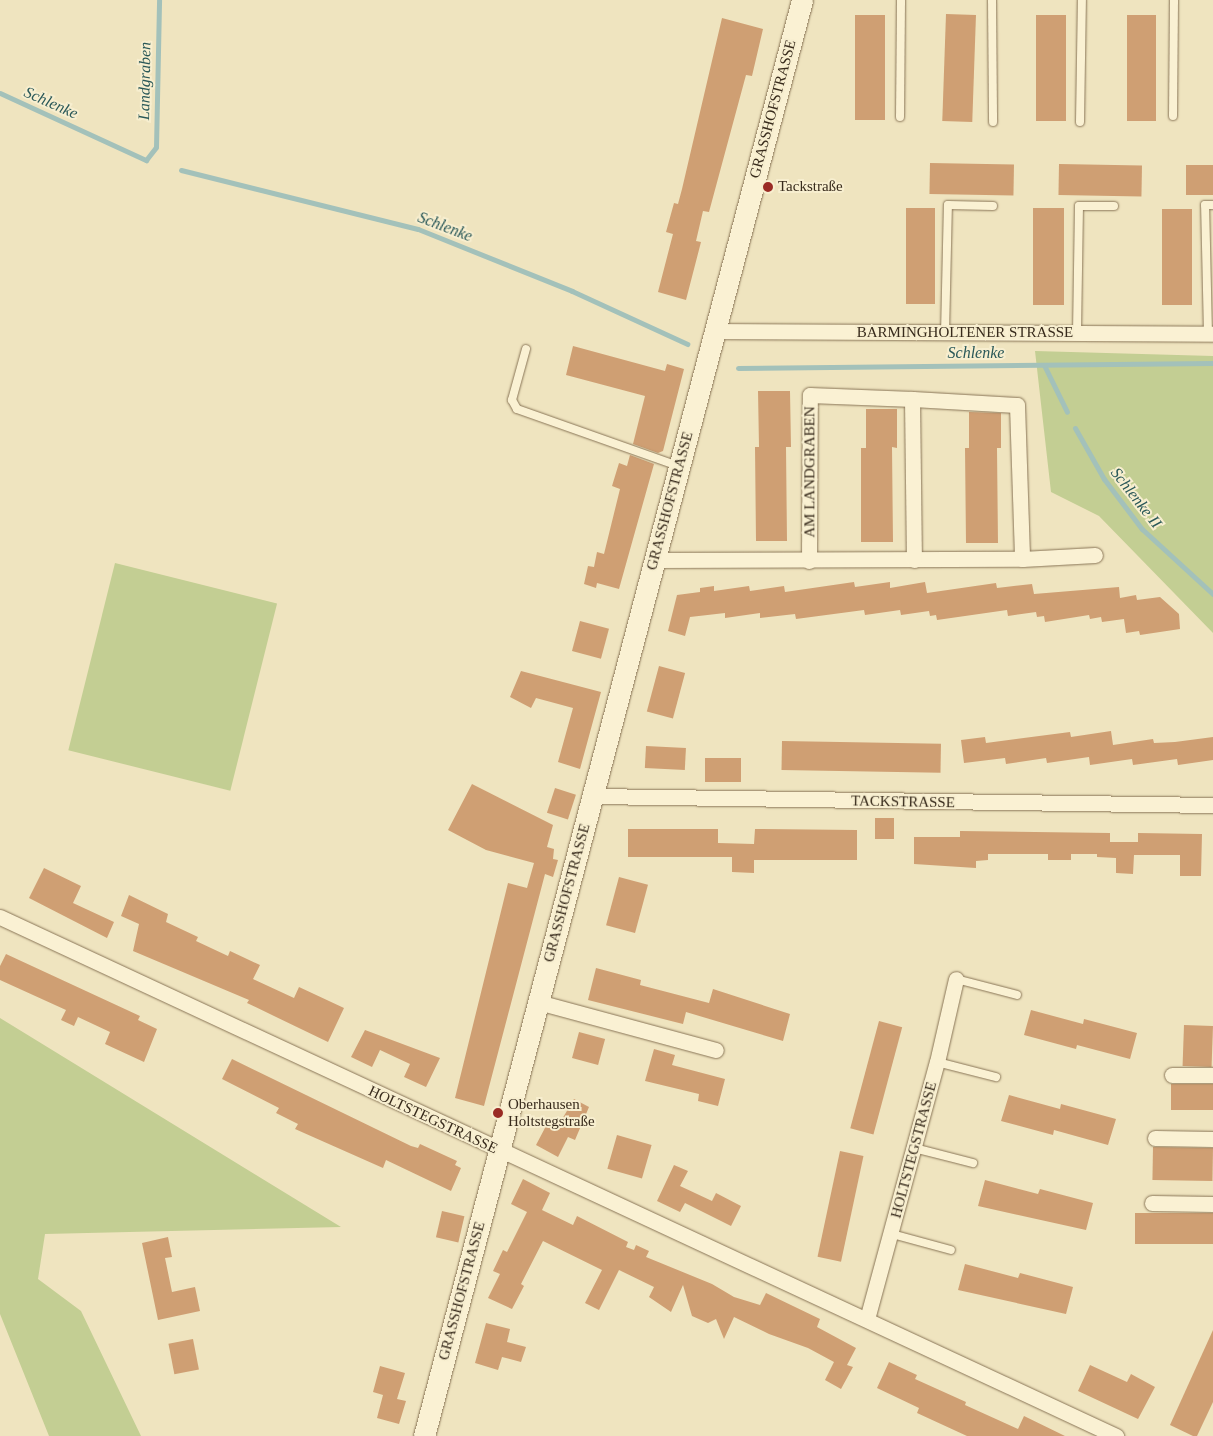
<!DOCTYPE html>
<html>
<head>
<meta charset="utf-8">
<style>
	body { margin:0 }
	#map { position:relative; width:1213px; height:1436px; overflow:hidden; background:#efe4bf; font-family:"Times New Roman",serif }
	div>[style] { position:absolute }
	.green>* { inset:0; background:#c3ce93; transform-origin:0 0 }
	.stream>* { height:5px; margin:-2.5px; padding:0 2.5px; transform-origin:2.5px; border-radius:2.5px; background:#a3c1ba }
	.building>* { inset:0; background:#cf9f73; transform-origin:0 0 }
	.roads { filter:drop-shadow(0 0 1px #897557) drop-shadow(0 0 1px #897557) }
	.lane>* { height:8px; margin:-4px; padding:0 4px; transform-origin:4px; border-radius:4px; background:#faf1d3 }
	.street>* { height:15px; margin:-7.5px; padding:0 7.5px; transform-origin:7.5px; border-radius:7.5px; background:#faf1d3 }
	.secondary>* { height:21px; margin:-10.5px; padding:0 10.5px; transform-origin:10.5px; border-radius:10.5px; background:#faf1d3 }
	.dots>* { width:14px; height:14px; translate:-50% -50%; box-sizing:border-box; border:2px solid #f7eecf; border-radius:50% }
	span { translate:-50% -50%; white-space:nowrap; text-align:center; line-height:1.15; -webkit-text-stroke:4px #f7eecf; paint-order:stroke }
	.street-label { font-size:15px; color:#382b1c }
	.poi-label { font-size:15px; color:#382b1c }
	.left { translate:0 -50%; text-align:left }
	.water-label { font-size:16px; color:#2a5858; font-style:italic }
</style>
</head>
<body>
<div id="map">
	<div class="green">
		<i style="clip-path:polygon(1035px 351px,1213px 356px,1213px 633px,1099px 516px,1051px 492px)"></i>
		<i style="left:115px;top:563px;width:167px;height:193px;rotate:14deg"></i>
		<i style="clip-path:polygon(0 1018px,341px 1227px,45px 1234px,38px 1279px,81px 1311px,141px 1436px,49px 1436px,0 1314px)"></i>
	</div>
	<div class="stream">
		<i style="left:0;top:93px;width:161px;rotate:24.7deg"></i>
		<i style="left:146px;top:160px;width:16px;rotate:-52deg"></i>
		<i style="left:156px;top:147px;width:147px;rotate:-88.8deg"></i>
		<i style="left:181px;top:170px;width:244px;rotate:14deg"></i>
		<i style="left:418px;top:229px;width:166px;rotate:21.9deg"></i>
		<i style="left:572px;top:291px;width:127px;rotate:24.7deg"></i>
		<i style="left:1044px;top:365px;width:52px;rotate:63.9deg"></i>
		<i style="left:738px;top:368px;width:475px;rotate:-0.6deg"></i>
		<i style="left:1075px;top:428px;width:59px;rotate:60.4deg"></i>
		<i style="left:1104px;top:479px;width:63px;rotate:52.8deg"></i>
		<i style="left:1142px;top:529px;width:96px;rotate:42.5deg"></i>
	</div>
	<div class="building">
		<i style="left:946px;top:14px;width:30px;height:107px;rotate:2deg"></i>
		<i style="left:855px;top:15px;width:30px;height:105px"></i>
		<i style="left:1036px;top:15px;width:30px;height:106px"></i>
		<i style="left:1127px;top:15px;width:29px;height:106px"></i>
		<i style="clip-path:polygon(722px 18px,763px 29px,752px 76px,746px 75px,709px 212px,703px 211px,696px 241px,701px 242px,686px 300px,658px 292px,673px 234px,666px 232px,674px 203px,678px 204px,682px 189px)"></i>
		<i style="left:930px;top:163px;width:84px;height:31px;rotate:1deg"></i>
		<i style="left:1059px;top:164px;width:83px;height:31px;rotate:1deg"></i>
		<i style="left:1186px;top:165px;width:27px;height:30px"></i>
		<i style="left:906px;top:208px;width:29px;height:96px"></i>
		<i style="left:1033px;top:208px;width:31px;height:97px"></i>
		<i style="left:1162px;top:209px;width:30px;height:96px"></i>
		<i style="clip-path:polygon(573px 346px,665px 371px,667px 364px,684px 369px,663px 451px,658px 453px,633px 444px,645px 396px,566px 375px)"></i>
		<i style="clip-path:polygon(758px 391px,790px 391px,791px 447px,786px 447px,787px 541px,756px 541px,755px 447px,759px 447px)"></i>
		<i style="clip-path:polygon(866px 409px,897px 409px,897px 448px,892px 447px,893px 542px,861px 542px,861px 448px,866px 448px)"></i>
		<i style="clip-path:polygon(969px 412px,1001px 413px,1001px 448px,997px 448px,998px 543px,966px 543px,965px 448px,969px 448px)"></i>
		<i style="clip-path:polygon(630px 455px,654px 464px,619px 589px,597px 583px,596px 588px,584px 584px,588px 566px,594px 567px,597px 552px,604px 554px,620px 489px,612px 486px,619px 463px,627px 466px)"></i>
		<i style="clip-path:polygon(854px 582px,855px 587px,890px 582px,890px 588px,925px 582px,927px 593px,996px 583px,997px 588px,1032px 584px,1034px 594px,1119px 587px,1120px 598px,1136px 595px,1137px 600px,1160px 597px,1179px 614px,1180px 629px,1140px 635px,1139px 631px,1126px 633px,1124px 619px,1102px 622px,1101px 617px,1090px 619px,1089px 615px,1045px 622px,1044px 616px,1037px 617px,1036px 612px,1008px 616px,1007px 610px,937px 620px,936px 615px,930px 616px,929px 611px,901px 615px,900px 610px,865px 615px,864px 610px,796px 619px,795px 614px,760px 618px,760px 613px,725px 618px,725px 613px,690px 617px,685px 636px,668px 631px,677px 595px,700px 592px,700px 588px,714px 586px,714px 591px,749px 586px,750px 591px,784px 586px,785px 592px)"></i>
		<i style="left:580px;top:621px;width:30px;height:31px;rotate:15deg"></i>
		<i style="left:659px;top:666px;width:27px;height:47px;rotate:15deg"></i>
		<i style="clip-path:polygon(521px 671px,601px 692px,580px 769px,558px 762px,573px 708px,536px 698px,531px 708px,510px 697px)"></i>
		<i style="clip-path:polygon(1111px 731px,1113px 745px,1153px 739px,1154px 743px,1175px 742px,1213px 737px,1213px 760px,1178px 765px,1177px 759px,1133px 765px,1132px 759px,1090px 765px,1089px 757px,1047px 763px,1046px 758px,1006px 764px,1005px 758px,964px 763px,961px 740px,985px 737px,986px 743px,1070px 732px,1071px 737px)"></i>
		<i style="left:782px;top:741px;width:159px;height:29px;rotate:1deg"></i>
		<i style="left:646px;top:746px;width:40px;height:22px;rotate:3deg"></i>
		<i style="left:705px;top:758px;width:36px;height:24px"></i>
		<i style="clip-path:polygon(472px 784px,553px 825px,547px 847px,554px 849px,553px 859px,558px 860px,553px 877px,545px 874px,484px 1106px,455px 1098px,508px 883px,527px 888px,534px 863px,486px 850px,448px 830px)"></i>
		<i style="left:555px;top:788px;width:22px;height:26px;rotate:18deg"></i>
		<i style="left:875px;top:818px;width:19px;height:21px"></i>
		<i style="clip-path:polygon(628px 829px,718px 829px,718px 843px,754px 844px,755px 829px,857px 830px,857px 860px,754px 860px,754px 873px,732px 872px,732px 857px,628px 857px)"></i>
		<i style="clip-path:polygon(960px 831px,1110px 833px,1110px 842px,1138px 842px,1138px 833px,1202px 834px,1201px 876px,1180px 876px,1180px 855px,1134px 855px,1133px 874px,1116px 873px,1116px 858px,1097px 857px,1097px 854px,1071px 854px,1071px 860px,1048px 860px,1048px 854px,988px 854px,988px 860px,976px 861px,976px 868px,914px 864px,914px 837px,960px 837px)"></i>
		<i style="clip-path:polygon(44px 868px,81px 886px,73px 903px,114px 922px,107px 938px,29px 898px)"></i>
		<i style="left:619px;top:877px;width:30px;height:50px;rotate:15deg"></i>
		<i style="clip-path:polygon(129px 895px,168px 914px,166px 922px,198px 937px,196px 941px,228px 956px,230px 951px,260px 965px,253px 979px,294px 998px,299px 987px,344px 1008px,328px 1042px,247px 1003px,249px 1000px,133px 951px,139px 924px,121px 916px)"></i>
		<i style="clip-path:polygon(6px 954px,140px 1016px,138px 1020px,157px 1029px,144px 1062px,105px 1044px,110px 1032px,78px 1017px,74px 1026px,61px 1020px,66px 1010px,0 980px,0 966px)"></i>
		<i style="clip-path:polygon(596px 968px,641px 980px,640px 985px,709px 1003px,713px 989px,790px 1014px,783px 1041px,686px 1012px,683px 1024px,588px 1000px)"></i>
		<i style="clip-path:polygon(1031px 1010px,1083px 1024px,1084px 1019px,1137px 1033px,1130px 1059px,1077px 1045px,1076px 1049px,1024px 1035px)"></i>
		<i style="left:879px;top:1021px;width:24px;height:111px;rotate:15deg"></i>
		<i style="left:1184px;top:1025px;width:29px;height:41px;rotate:2deg"></i>
		<i style="clip-path:polygon(365px 1030px,440px 1058px,426px 1087px,404px 1077px,410px 1064px,380px 1050px,372px 1067px,351px 1057px)"></i>
		<i style="left:579px;top:1032px;width:27px;height:27px;rotate:15deg"></i>
		<i style="clip-path:polygon(654px 1049px,675px 1055px,672px 1065px,725px 1079px,718px 1106px,698px 1101px,699px 1094px,645px 1081px)"></i>
		<i style="clip-path:polygon(232px 1059px,411px 1146px,418px 1148px,420px 1144px,457px 1161px,455px 1165px,461px 1168px,451px 1191px,386px 1160px,383px 1168px,295px 1129px,298px 1124px,276px 1113px,279px 1108px,222px 1079px)"></i>
		<i style="left:1171px;top:1084px;width:42px;height:26px"></i>
		<i style="clip-path:polygon(1009px 1095px,1060px 1109px,1061px 1104px,1116px 1119px,1108px 1145px,1054px 1130px,1053px 1135px,1001px 1121px)"></i>
		<i style="clip-path:polygon(574px 1099px,589px 1107px,575px 1140px,568px 1137px,558px 1157px,536px 1145px,546px 1126px,555px 1131px)"></i>
		<i style="left:617px;top:1135px;width:36px;height:35px;rotate:16deg"></i>
		<i style="left:1153px;top:1147px;width:60px;height:33px;rotate:1deg"></i>
		<i style="left:840px;top:1151px;width:24px;height:108px;rotate:12deg"></i>
		<i style="clip-path:polygon(674px 1165px,688px 1171px,680px 1186px,712px 1201px,716px 1193px,741px 1206px,731px 1226px,685px 1203px,680px 1212px,657px 1201px)"></i>
		<i style="clip-path:polygon(523px 1179px,550px 1193px,542px 1210px,573px 1225px,577px 1216px,628px 1242px,626px 1247px,634px 1250px,636px 1245px,649px 1251px,646px 1257px,712px 1284px,734px 1297px,760px 1305px,766px 1293px,820px 1319px,817px 1327px,856px 1348px,847px 1365px,853px 1367px,841px 1389px,825px 1380px,834px 1362px,808px 1348px,769px 1334px,734px 1317px,724px 1339px,716px 1319px,708px 1323px,692px 1316px,683px 1285px,671px 1312px,649px 1297px,654px 1287px,619px 1270px,599px 1310px,585px 1303px,602px 1270px,543px 1241px,521px 1284px,524px 1286px,512px 1309px,488px 1298px,500px 1274px,493px 1271px,503px 1250px,507px 1252px,527px 1212px,511px 1204px)"></i>
		<i style="clip-path:polygon(985px 1180px,1038px 1194px,1040px 1189px,1093px 1203px,1086px 1230px,978px 1206px)"></i>
		<i style="left:442px;top:1211px;width:23px;height:27px;rotate:13deg"></i>
		<i style="left:1135px;top:1213px;width:78px;height:31px"></i>
		<i style="clip-path:polygon(168px 1237px,172px 1257px,165px 1258px,172px 1292px,195px 1287px,200px 1311px,158px 1320px,142px 1243px)"></i>
		<i style="clip-path:polygon(965px 1264px,1018px 1278px,1020px 1273px,1073px 1287px,1066px 1314px,958px 1290px)"></i>
		<i style="clip-path:polygon(486px 1323px,510px 1329px,507px 1342px,526px 1347px,521px 1362px,502px 1357px,498px 1370px,475px 1363px)"></i>
		<i style="clip-path:polygon(1213px 1330px,1213px 1402px,1197px 1436px,1193px 1436px,1170px 1425px)"></i>
		<i style="left:193px;top:1339px;width:31px;height:25px;rotate:79deg"></i>
		<i style="clip-path:polygon(889px 1362px,917px 1375px,915px 1379px,966px 1402px,965px 1405px,1018px 1429px,1024px 1416px,1065px 1436px,967px 1436px,917px 1413px,919px 1408px,877px 1388px)"></i>
		<i style="clip-path:polygon(1090px 1365px,1127px 1382px,1131px 1374px,1155px 1387px,1138px 1419px,1078px 1391px)"></i>
		<i style="clip-path:polygon(380px 1366px,405px 1373px,397px 1399px,406px 1401px,399px 1424px,377px 1418px,383px 1395px,373px 1392px)"></i>
	</div>
	<div class="roads">
		<div class="lane">
			<i style="left:992px;top:0;width:122px;rotate:89.5deg"></i>
			<i style="left:1173px;top:116px;width:116px;rotate:-89.5deg"></i>
			<i style="left:900px;top:117px;width:117px;rotate:-89.5deg"></i>
			<i style="left:1080px;top:122px;width:122px;rotate:-89.1deg"></i>
			<i style="left:1077px;top:333px;width:127px;rotate:-89.1deg"></i>
			<i style="left:1079px;top:206px;width:35px"></i>
			<i style="left:945px;top:334px;width:129px;rotate:-88.7deg"></i>
			<i style="left:948px;top:205px;width:45px;rotate:1.3deg"></i>
			<i style="left:1208px;top:334px;width:129px;rotate:-91.3deg"></i>
			<i style="left:1205px;top:205px;width:8px"></i>
			<i style="left:526px;top:349px;width:53px;rotate:105.4deg"></i>
			<i style="left:512px;top:400px;width:10px;rotate:61deg"></i>
			<i style="left:517px;top:409px;width:171px;rotate:19.5deg"></i>
			<i style="left:956px;top:979px;width:63px;rotate:14.7deg"></i>
			<i style="left:937px;top:1062px;width:61px;rotate:14.3deg"></i>
			<i style="left:914px;top:1148px;width:61px;rotate:14.3deg"></i>
			<i style="left:892px;top:1234px;width:61px;rotate:15.2deg"></i>
		</div>
		<div class="street">
			<i style="left:716px;top:331px;width:497px;rotate:0.3deg"></i>
			<i style="left:912px;top:399px;width:105px;rotate:3.3deg"></i>
			<i style="left:1017px;top:405px;width:154px;rotate:88.1deg"></i>
			<i style="left:655px;top:560px;width:367px;rotate:-0.2deg"></i>
			<i style="left:1022px;top:559px;width:73px;rotate:-3.1deg"></i>
			<i style="left:809px;top:561px;width:166px;rotate:-89.7deg"></i>
			<i style="left:810px;top:395px;width:102px;rotate:2.2deg"></i>
			<i style="left:912px;top:399px;width:161px;rotate:89.3deg"></i>
			<i style="left:592px;top:796px;width:621px;rotate:0.83deg"></i>
			<i style="left:0;top:917px;width:1231px;rotate:24.94deg"></i>
			<i style="left:538px;top:1002px;width:184px;rotate:15.1deg"></i>
			<i style="left:1172px;top:1075px;width:41px"></i>
			<i style="left:1155px;top:1138px;width:58px;rotate:1deg"></i>
			<i style="left:1152px;top:1203px;width:61px;rotate:0.9deg"></i>
			<i style="left:867px;top:1319px;width:266px;rotate:-74.8deg"></i>
			<i style="left:937px;top:1062px;width:85px;rotate:-77.1deg"></i>
		</div>
		<div class="secondary">
			<i style="left:424px;top:1436px;width:1485px;rotate:-75.25deg"></i>
		</div>
	</div>
	<div class="dots">
		<i style="left:768px;top:187px;background:#9a2b24"></i>
		<i style="left:498px;top:1113px;background:#9a2b24"></i>
	</div>
	<div class="street-label">
		<span style="left:773px;top:109px;rotate:-75deg">GRASSHOFSTRASSE</span>
		<span style="left:965px;top:333px">BARMINGHOLTENER STRASSE</span>
		<span style="left:810px;top:472px;rotate:-90deg">AM LANDGRABEN</span>
		<span style="left:670px;top:501px;rotate:-75deg">GRASSHOFSTRASSE</span>
		<span style="left:903px;top:802px;rotate:1deg">TACKSTRASSE</span>
		<span style="left:567px;top:893px;rotate:-75deg">GRASSHOFSTRASSE</span>
		<span style="left:433px;top:1120px;rotate:25deg">HOLTSTEGSTRASSE</span>
		<span style="left:914px;top:1150px;rotate:-75deg">HOLTSTEGSTRASSE</span>
		<span style="left:462px;top:1291px;rotate:-75deg">GRASSHOFSTRASSE</span>
	</div>
	<div class="poi-label">
		<span class="left" style="left:778px;top:187px">Tackstraße</span>
		<span class="left" style="left:508px;top:1113px">Oberhausen<br>Holtstegstraße</span>
	</div>
	<div class="water-label">
		<span style="left:145px;top:81px;rotate:-89deg">Landgraben</span>
		<span style="left:51px;top:103px;rotate:24deg">Schlenke</span>
		<span style="left:445px;top:227px;rotate:21deg">Schlenke</span>
		<span style="left:976px;top:353px">Schlenke</span>
		<span style="left:1136px;top:498px;rotate:52deg">Schlenke II</span>
	</div>
</div>
</body>
</html>
